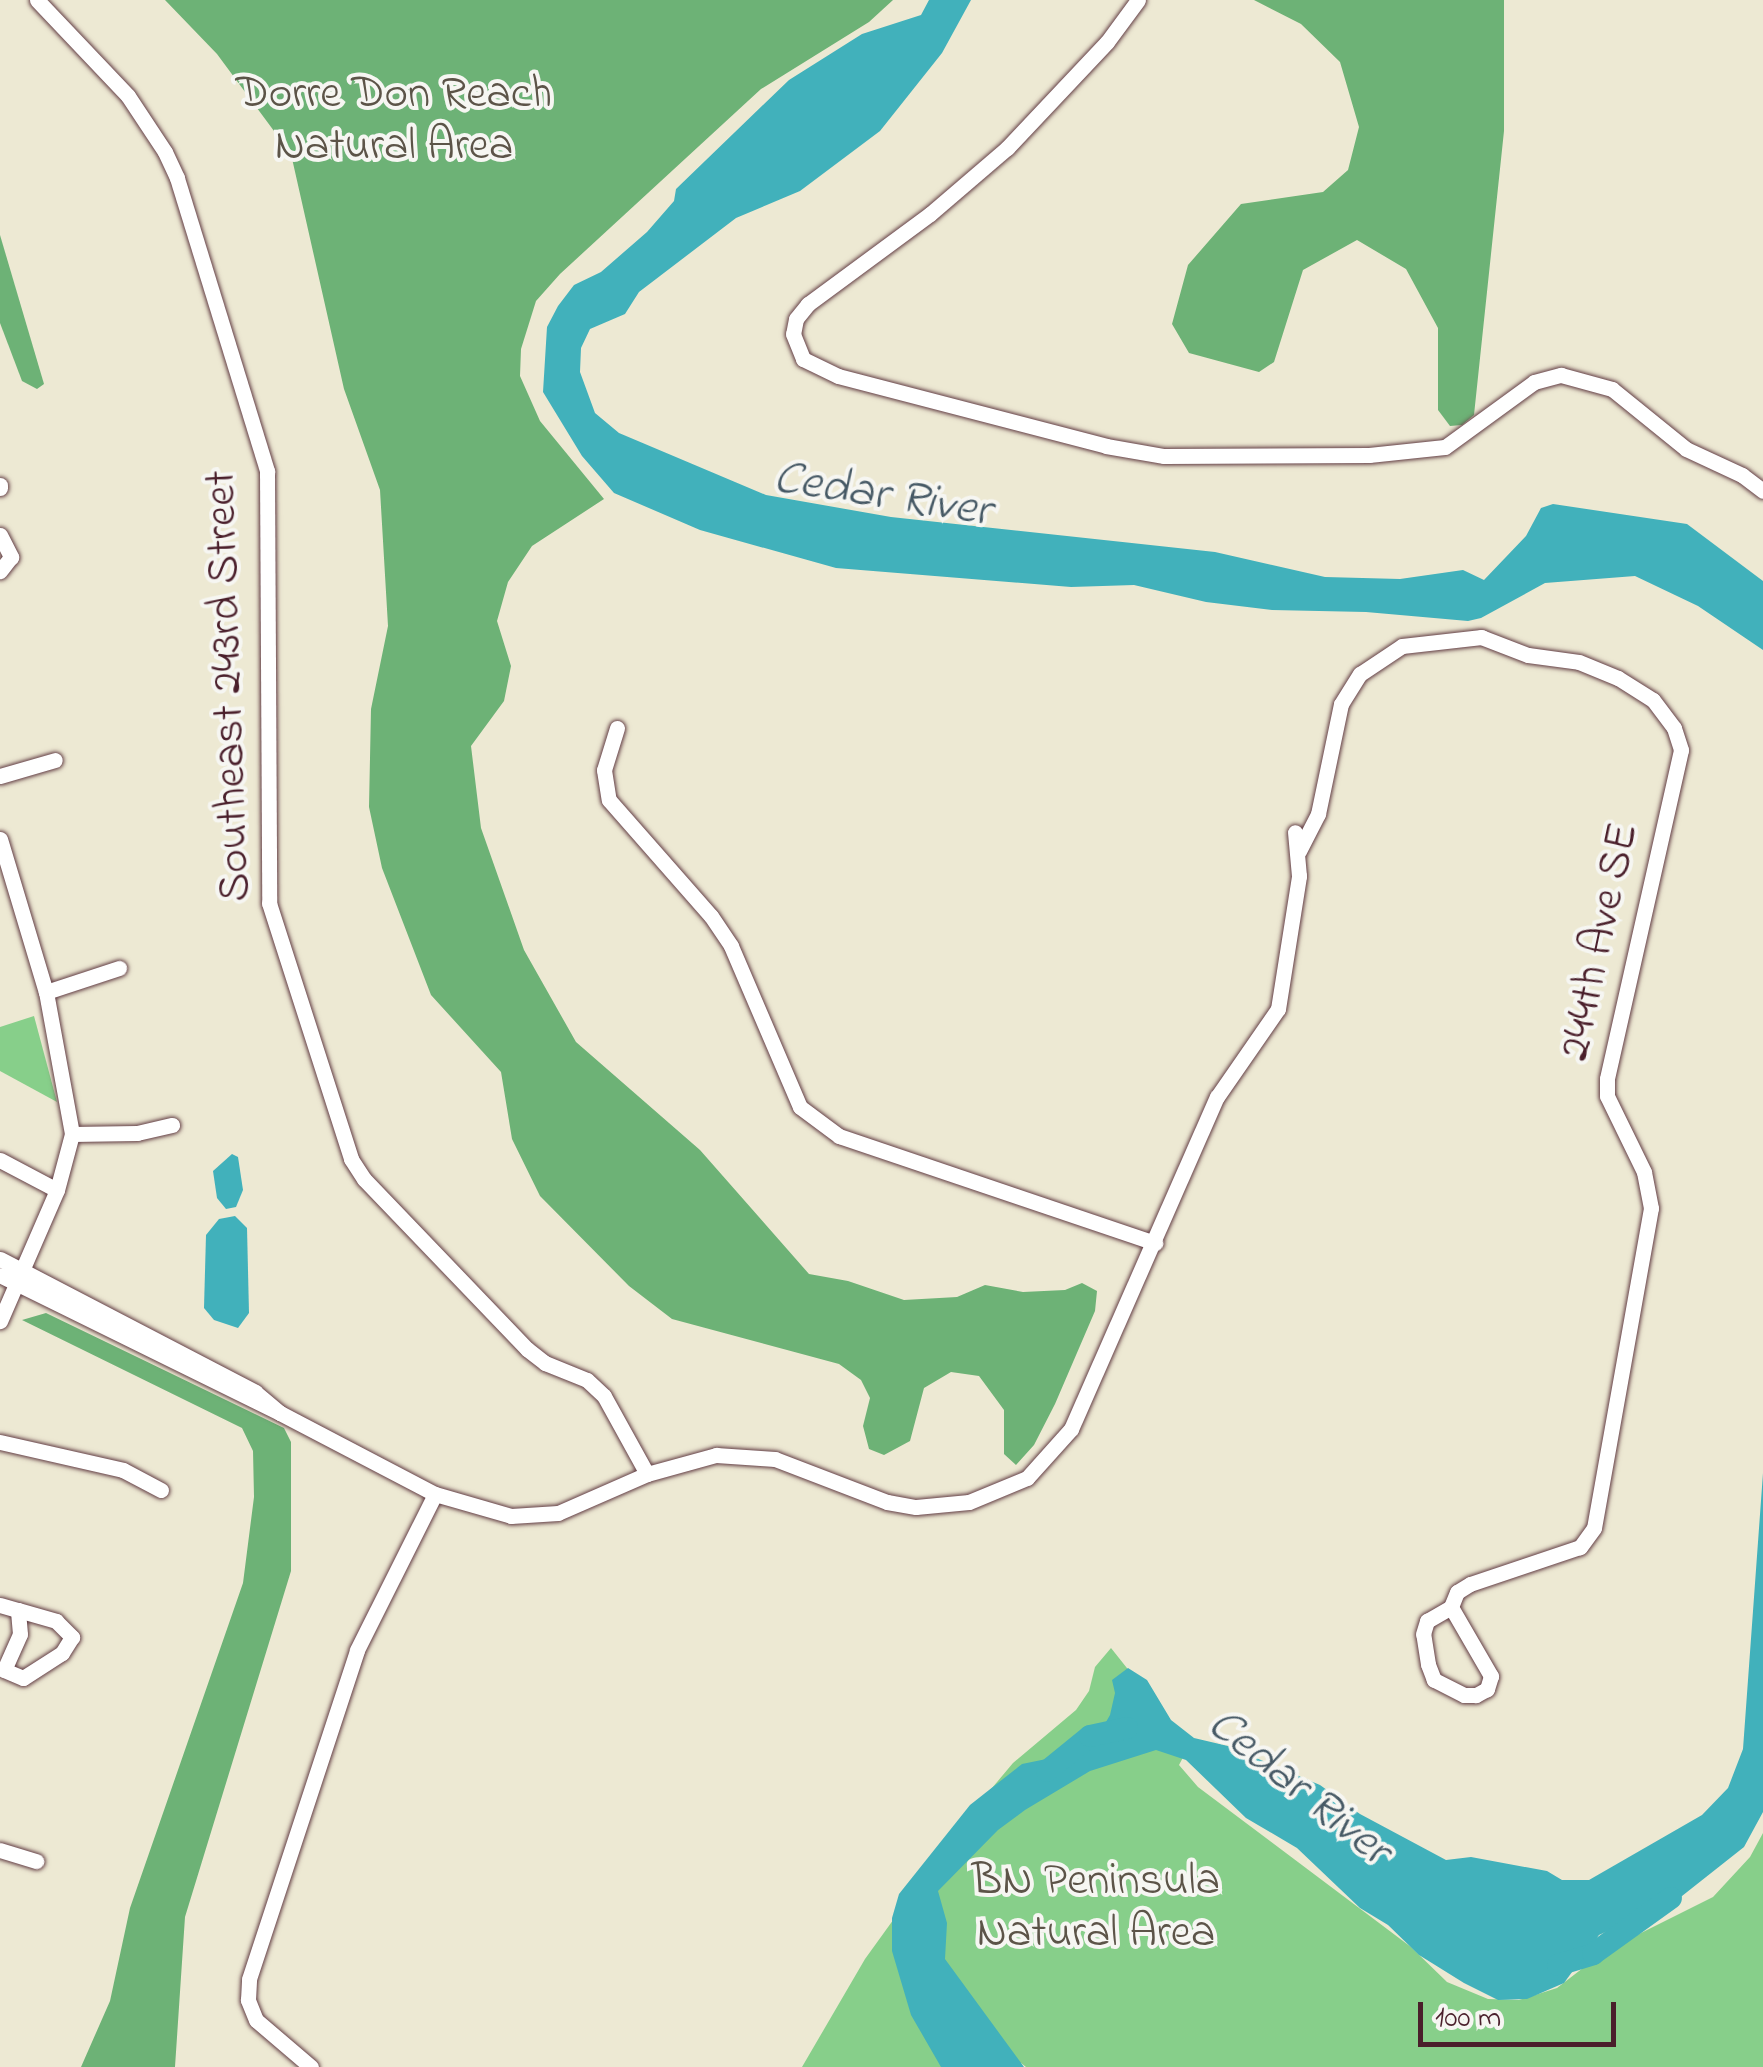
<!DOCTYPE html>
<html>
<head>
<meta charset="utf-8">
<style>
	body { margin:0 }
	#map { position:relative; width:1763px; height:2067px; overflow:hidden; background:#ede9d3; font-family:"Indie Flower",sans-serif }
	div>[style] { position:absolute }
	.green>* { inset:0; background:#87cf8a }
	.forest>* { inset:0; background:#6db276 }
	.water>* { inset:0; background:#41b1bb }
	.river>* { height:22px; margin:-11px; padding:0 11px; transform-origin:11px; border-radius:11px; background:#41b1bb }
	.roads { filter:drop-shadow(0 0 2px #623d44) drop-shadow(0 0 2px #623d44) }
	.minor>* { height:15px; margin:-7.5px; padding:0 7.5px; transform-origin:7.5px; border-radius:7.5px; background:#fff }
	span { translate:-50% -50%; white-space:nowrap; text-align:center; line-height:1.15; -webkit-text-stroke:8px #f6f6f2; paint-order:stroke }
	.park-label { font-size:45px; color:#5c5448 }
	.street-label { font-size:45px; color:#4a1f2b }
	.water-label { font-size:48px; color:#465965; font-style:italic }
	.scale { position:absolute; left:1418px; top:2002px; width:198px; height:45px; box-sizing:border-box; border:5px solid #4a1f2b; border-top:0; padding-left:12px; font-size:30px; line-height:35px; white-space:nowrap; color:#4a1f2b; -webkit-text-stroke:8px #f6f6f2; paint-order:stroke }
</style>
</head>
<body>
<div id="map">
	<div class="green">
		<i style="clip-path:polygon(34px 1016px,57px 1102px,0 1071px,0 1027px)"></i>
		<i style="clip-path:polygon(1111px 1648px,1189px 1746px,1179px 1765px,1198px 1787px,1411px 1947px,1447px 1982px,1488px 1999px,1519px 2000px,1557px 1988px,1605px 1951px,1713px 1897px,1750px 1857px,1763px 1833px,1763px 2067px,1026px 2067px,1021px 2063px,1018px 2067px,802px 2067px,865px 1959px,966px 1819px,1013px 1763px,1076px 1710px,1089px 1691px,1095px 1667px)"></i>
	</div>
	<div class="forest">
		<i style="clip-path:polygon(165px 0,893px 0,869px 22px,761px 89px,560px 274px,536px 301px,521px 349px,520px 376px,540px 421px,604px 499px,532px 546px,508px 582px,497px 621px,511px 666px,504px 701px,471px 746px,481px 828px,524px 950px,576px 1042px,700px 1150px,809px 1274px,848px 1281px,904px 1300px,957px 1297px,985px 1285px,1023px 1292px,1065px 1290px,1082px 1283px,1097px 1291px,1095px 1311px,1055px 1404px,1034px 1445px,1016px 1465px,1004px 1454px,1004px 1410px,979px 1376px,951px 1372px,924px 1388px,910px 1441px,884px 1455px,869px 1449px,863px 1426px,870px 1398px,861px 1380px,839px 1364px,672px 1319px,629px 1286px,540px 1196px,512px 1139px,501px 1072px,431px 995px,382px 868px,369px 807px,371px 709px,388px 626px,380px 490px,344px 389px,291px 154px,217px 54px)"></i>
		<i style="clip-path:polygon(1254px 0,1504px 0,1504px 131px,1474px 415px,1462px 425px,1450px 426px,1438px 410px,1438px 328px,1406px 269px,1357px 240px,1303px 270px,1274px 362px,1259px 372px,1189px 353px,1172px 324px,1188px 265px,1241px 204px,1323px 192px,1348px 170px,1359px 127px,1340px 62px,1301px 24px)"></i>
		<i style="clip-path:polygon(0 235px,44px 384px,37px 389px,22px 381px,0 323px)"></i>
		<i style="clip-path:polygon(46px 1313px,284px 1428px,291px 1442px,291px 1571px,185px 1917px,175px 2067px,81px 2067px,110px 2001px,130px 1908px,243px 1583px,254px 1497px,253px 1451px,242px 1428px,22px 1320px)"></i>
	</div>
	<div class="water">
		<i style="clip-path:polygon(929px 0,971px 0,942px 53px,880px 131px,800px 191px,736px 218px,639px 292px,625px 314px,590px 329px,581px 348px,580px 372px,595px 413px,619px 433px,766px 495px,891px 517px,1215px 552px,1325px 577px,1400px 579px,1463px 570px,1484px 580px,1526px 536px,1541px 508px,1553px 504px,1687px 524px,1763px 581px,1763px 650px,1698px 606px,1635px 576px,1545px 583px,1481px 618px,1468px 621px,1366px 612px,1272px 610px,1206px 602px,1134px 585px,1071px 587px,836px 568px,700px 530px,614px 493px,582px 456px,543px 392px,547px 327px,558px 306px,574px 285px,601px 272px,647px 232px,674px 201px,676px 189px,789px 80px,862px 34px,921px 15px)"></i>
		<i style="clip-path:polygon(232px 1154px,238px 1157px,243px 1190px,236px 1207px,226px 1209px,217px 1198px,213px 1171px)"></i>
		<i style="clip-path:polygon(235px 1216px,247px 1228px,249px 1313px,238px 1328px,214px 1320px,204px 1308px,206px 1235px,219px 1219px)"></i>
		<i style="clip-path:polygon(1763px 1473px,1763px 1812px,1744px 1847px,1682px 1896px,1599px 1935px,1564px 1983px,1527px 1999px,1498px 2000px,1464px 1983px,1419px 1955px,1388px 1925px,1360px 1908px,1297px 1848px,1246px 1818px,1186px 1760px,1156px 1750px,1090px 1771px,1025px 1810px,998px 1830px,938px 1891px,947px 1923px,945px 1959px,1024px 2067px,941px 2067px,911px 2015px,892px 1951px,892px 1918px,899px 1894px,970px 1805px,1022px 1764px,1061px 1756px,1095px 1741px,1110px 1715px,1115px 1693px,1112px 1680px,1128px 1668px,1147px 1680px,1171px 1720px,1194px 1738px,1228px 1746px,1320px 1785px,1360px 1814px,1446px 1860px,1471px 1857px,1547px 1871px,1562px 1880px,1589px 1880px,1702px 1815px,1728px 1788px,1743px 1749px)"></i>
	</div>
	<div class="river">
		<i style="left:1047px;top:1771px;width:55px;rotate:-39.1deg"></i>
		<i style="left:1090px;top:1736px;width:38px;rotate:-12deg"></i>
		<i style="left:1558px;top:1965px;width:37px;rotate:-17deg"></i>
		<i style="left:1593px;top:1954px;width:96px;rotate:-35.7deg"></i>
	</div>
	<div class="roads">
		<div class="minor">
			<i style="left:37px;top:0;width:132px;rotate:46.5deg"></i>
			<i style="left:128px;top:96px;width:67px;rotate:56.5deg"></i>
			<i style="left:165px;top:152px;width:29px;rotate:65deg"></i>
			<i style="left:177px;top:178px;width:307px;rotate:72.9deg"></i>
			<i style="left:267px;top:471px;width:432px;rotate:89.7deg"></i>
			<i style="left:269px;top:903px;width:269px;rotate:72.2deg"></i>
			<i style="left:351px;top:1159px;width:24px;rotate:57deg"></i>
			<i style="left:364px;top:1179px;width:236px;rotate:46.2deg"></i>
			<i style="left:527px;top:1349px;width:23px;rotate:38deg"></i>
			<i style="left:545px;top:1363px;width:45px;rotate:22deg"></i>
			<i style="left:587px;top:1380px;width:23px;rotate:43deg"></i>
			<i style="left:604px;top:1396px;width:89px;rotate:61.1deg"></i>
			<i style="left:1138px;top:0;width:52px;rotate:126.4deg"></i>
			<i style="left:1107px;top:42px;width:146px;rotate:133.3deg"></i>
			<i style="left:1007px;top:148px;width:101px;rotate:139.4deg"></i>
			<i style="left:930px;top:214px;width:152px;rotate:143.6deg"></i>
			<i style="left:808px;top:304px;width:19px;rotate:129deg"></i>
			<i style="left:796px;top:319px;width:15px;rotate:101deg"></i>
			<i style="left:793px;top:334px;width:27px;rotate:68deg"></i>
			<i style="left:803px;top:359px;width:39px;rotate:26deg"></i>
			<i style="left:838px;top:376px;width:277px;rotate:14.6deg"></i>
			<i style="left:1106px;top:446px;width:59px;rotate:9.8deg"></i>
			<i style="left:1164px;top:456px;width:205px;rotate:-0.3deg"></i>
			<i style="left:1369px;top:455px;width:76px;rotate:-6deg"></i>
			<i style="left:1445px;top:447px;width:110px;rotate:-36.1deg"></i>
			<i style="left:1534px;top:382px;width:28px;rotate:-15deg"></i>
			<i style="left:1561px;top:375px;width:53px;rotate:15.4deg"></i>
			<i style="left:1612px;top:389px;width:95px;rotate:39deg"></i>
			<i style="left:1686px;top:449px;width:62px;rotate:24.9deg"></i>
			<i style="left:1742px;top:475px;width:26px;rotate:37deg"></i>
			<i style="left:0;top:485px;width:3px;rotate:90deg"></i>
			<i style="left:0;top:535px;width:25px;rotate:63deg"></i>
			<i style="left:11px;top:557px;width:18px;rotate:128deg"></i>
			<i style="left:617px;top:728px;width:44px;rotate:107.2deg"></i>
			<i style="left:604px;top:770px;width:30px;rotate:81deg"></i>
			<i style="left:609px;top:800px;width:154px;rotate:48.7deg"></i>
			<i style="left:711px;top:916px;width:36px;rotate:56deg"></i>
			<i style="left:731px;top:946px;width:175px;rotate:66.8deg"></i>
			<i style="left:800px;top:1107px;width:49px;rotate:36.6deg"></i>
			<i style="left:839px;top:1136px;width:334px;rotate:18.7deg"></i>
			<i style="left:0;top:776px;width:57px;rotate:-16.2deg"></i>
			<i style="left:0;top:839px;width:160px;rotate:73.3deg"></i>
			<i style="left:46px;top:992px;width:144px;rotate:79.6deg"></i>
			<i style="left:72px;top:1134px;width:58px;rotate:105deg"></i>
			<i style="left:57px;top:1190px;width:143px;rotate:113.5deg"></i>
			<i style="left:1299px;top:851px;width:42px;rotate:-62.8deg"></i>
			<i style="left:1318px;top:814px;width:112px;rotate:-78.2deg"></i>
			<i style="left:1341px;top:704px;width:36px;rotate:-58deg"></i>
			<i style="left:1360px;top:674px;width:50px;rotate:-33.7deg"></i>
			<i style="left:1402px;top:646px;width:80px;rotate:-6.5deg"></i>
			<i style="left:1481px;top:637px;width:50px;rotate:21deg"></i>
			<i style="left:1528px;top:655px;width:51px;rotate:7.8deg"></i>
			<i style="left:1579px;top:662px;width:42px;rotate:22.3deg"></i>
			<i style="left:1618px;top:678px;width:41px;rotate:32.2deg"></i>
			<i style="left:1653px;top:700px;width:35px;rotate:53deg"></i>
			<i style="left:1674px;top:728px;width:23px;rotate:72deg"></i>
			<i style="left:1681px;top:750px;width:337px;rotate:102.7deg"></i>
			<i style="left:1607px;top:1079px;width:17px;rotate:90deg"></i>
			<i style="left:1607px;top:1096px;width:85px;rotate:64deg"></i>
			<i style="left:1644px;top:1172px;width:37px;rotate:79deg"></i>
			<i style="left:1651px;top:1208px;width:325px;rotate:100.1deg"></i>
			<i style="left:1594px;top:1528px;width:24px;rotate:126deg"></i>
			<i style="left:1580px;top:1547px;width:116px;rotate:161.4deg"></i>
			<i style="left:1470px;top:1584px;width:15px;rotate:148deg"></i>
			<i style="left:1457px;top:1592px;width:16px;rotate:112deg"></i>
			<i style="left:1451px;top:1607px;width:80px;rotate:59.9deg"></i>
			<i style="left:1491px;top:1676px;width:14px;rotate:107deg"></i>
			<i style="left:1487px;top:1689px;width:13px;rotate:151deg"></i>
			<i style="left:1476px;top:1695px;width:12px;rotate:180deg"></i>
			<i style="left:1464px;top:1695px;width:34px;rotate:-153deg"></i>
			<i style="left:1434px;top:1680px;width:17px;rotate:-111deg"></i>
			<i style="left:1428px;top:1664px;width:30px;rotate:-99deg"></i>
			<i style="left:1423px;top:1634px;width:14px;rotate:-73deg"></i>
			<i style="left:1427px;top:1621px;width:28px;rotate:-30deg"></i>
			<i style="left:46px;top:992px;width:77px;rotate:-18.2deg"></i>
			<i style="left:72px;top:1134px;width:65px;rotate:-0.9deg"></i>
			<i style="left:137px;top:1133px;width:36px;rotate:-13deg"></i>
			<i style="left:0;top:1160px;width:64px;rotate:27.8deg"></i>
			<i style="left:0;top:1259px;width:288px;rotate:27.5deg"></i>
			<i style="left:255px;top:1392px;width:33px;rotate:40deg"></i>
			<i style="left:280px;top:1413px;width:312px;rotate:-153.8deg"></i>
			<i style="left:280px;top:1413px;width:175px;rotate:27.6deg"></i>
			<i style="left:435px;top:1494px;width:79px;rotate:16.1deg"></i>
			<i style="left:511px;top:1516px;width:47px;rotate:-3.7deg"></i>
			<i style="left:558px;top:1513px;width:97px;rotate:-23.7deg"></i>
			<i style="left:647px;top:1474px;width:72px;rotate:-15.4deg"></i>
			<i style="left:716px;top:1455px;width:59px;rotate:3.9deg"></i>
			<i style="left:775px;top:1459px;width:120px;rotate:21deg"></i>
			<i style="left:887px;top:1502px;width:29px;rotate:10deg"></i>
			<i style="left:916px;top:1507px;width:53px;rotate:-5.4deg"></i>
			<i style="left:969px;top:1502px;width:63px;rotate:-22.5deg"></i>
			<i style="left:1027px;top:1478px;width:66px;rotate:-48.1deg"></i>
			<i style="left:1071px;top:1429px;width:363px;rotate:-66.3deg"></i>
			<i style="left:1217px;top:1097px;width:107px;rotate:-55.3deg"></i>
			<i style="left:1278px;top:1009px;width:135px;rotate:-81deg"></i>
			<i style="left:1299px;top:876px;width:44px;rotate:-95.2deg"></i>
			<i style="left:0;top:1442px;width:126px;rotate:12.8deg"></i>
			<i style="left:123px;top:1470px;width:43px;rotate:27.8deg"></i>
			<i style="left:0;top:1605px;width:19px;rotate:16deg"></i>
			<i style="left:18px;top:1610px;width:40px;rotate:16deg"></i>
			<i style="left:56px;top:1621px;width:23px;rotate:45deg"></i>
			<i style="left:72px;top:1637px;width:19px;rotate:122deg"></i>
			<i style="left:62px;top:1653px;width:46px;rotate:147.3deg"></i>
			<i style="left:23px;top:1678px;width:21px;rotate:-157deg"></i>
			<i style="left:4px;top:1670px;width:39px;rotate:-66deg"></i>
			<i style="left:20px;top:1634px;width:24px;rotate:-95deg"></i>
			<i style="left:0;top:1850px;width:38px;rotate:17deg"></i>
			<i style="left:311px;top:2067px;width:72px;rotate:-139.5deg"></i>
			<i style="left:256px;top:2020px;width:22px;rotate:-112deg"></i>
			<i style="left:248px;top:2000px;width:21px;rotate:-87deg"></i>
			<i style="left:249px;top:1979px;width:346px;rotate:-71.8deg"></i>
			<i style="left:357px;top:1650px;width:174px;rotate:-63.4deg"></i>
		</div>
	</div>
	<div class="park-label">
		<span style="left:394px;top:122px">Dorre Don Reach<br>Natural Area</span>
		<span style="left:1096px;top:1909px">BN Peninsula<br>Natural Area</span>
	</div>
	<div class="street-label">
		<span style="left:230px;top:686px;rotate:-92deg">Southeast 243rd Street</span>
		<span style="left:1601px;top:942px;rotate:-78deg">244th Ave SE</span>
	</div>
	<div class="water-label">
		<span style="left:882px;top:496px;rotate:9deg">Cedar River</span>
		<span style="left:1298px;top:1788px;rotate:39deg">Cedar River</span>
	</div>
	<div class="scale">100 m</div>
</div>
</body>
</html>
